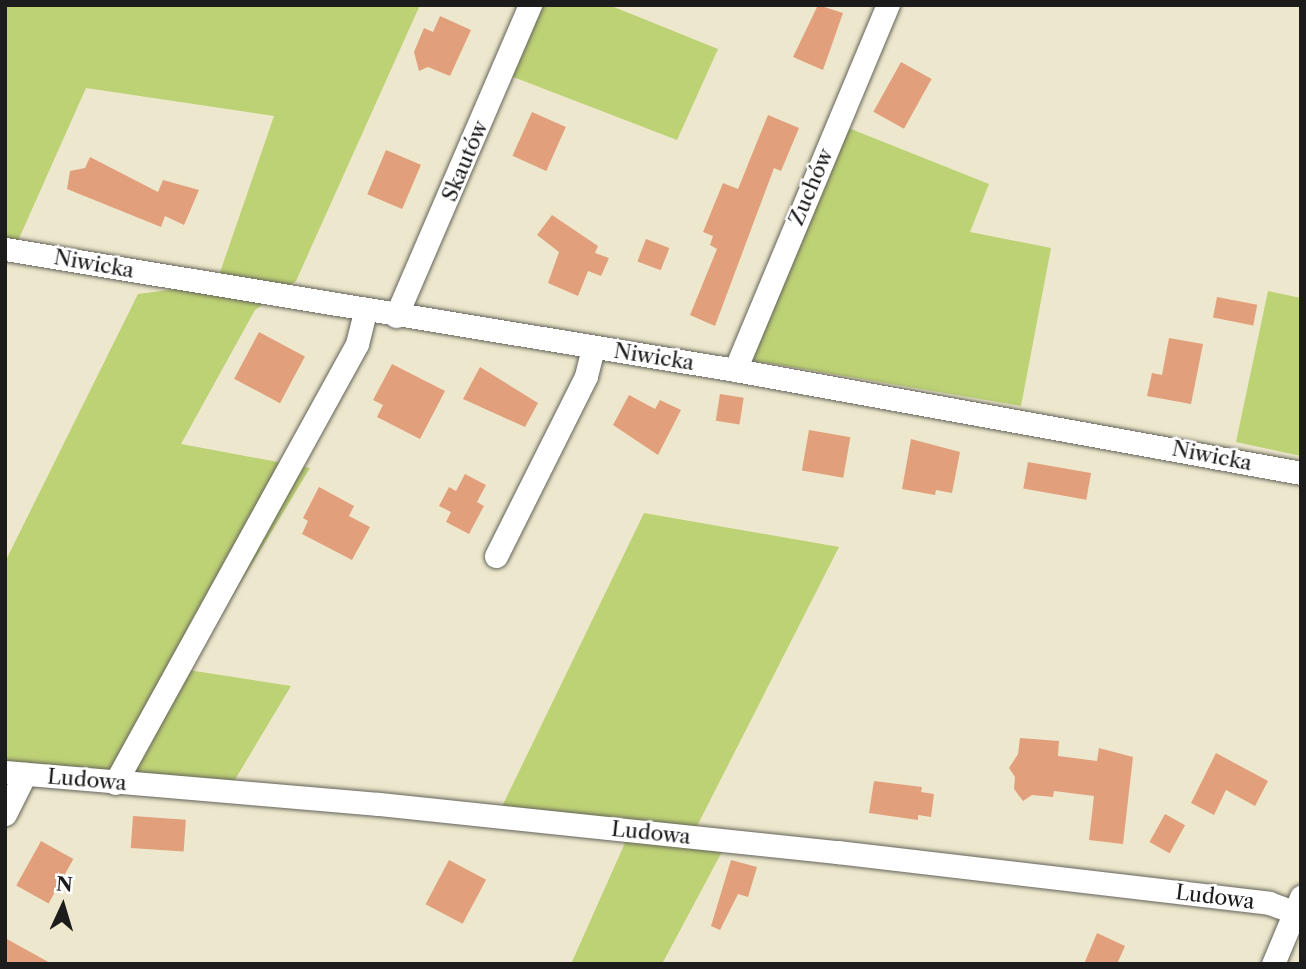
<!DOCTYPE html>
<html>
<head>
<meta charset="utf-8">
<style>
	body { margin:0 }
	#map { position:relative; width:1306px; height:969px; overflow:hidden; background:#ede8cd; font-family:"Libre Caslon Text",serif }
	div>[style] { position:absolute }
	.green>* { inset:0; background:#bdd175 }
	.building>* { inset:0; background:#e1a07b; transform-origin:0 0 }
	.roads { filter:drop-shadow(0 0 2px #65635a) drop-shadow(0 0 2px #65635a) }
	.minor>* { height:23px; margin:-11.5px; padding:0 11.5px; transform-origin:11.5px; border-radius:11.5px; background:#fff }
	span { translate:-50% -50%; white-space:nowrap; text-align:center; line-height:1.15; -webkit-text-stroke:5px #fff; paint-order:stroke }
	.street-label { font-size:21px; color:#1c1c1c }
	.frame { position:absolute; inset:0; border:7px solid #1c1c1c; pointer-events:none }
	.north { position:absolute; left:28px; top:871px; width:70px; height:70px; -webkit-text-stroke:5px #fff; paint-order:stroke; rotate:4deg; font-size:19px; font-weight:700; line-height:28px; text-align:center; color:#1c1c1c }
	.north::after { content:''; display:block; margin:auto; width:24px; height:32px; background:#1c1c1c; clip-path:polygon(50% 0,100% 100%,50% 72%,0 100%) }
</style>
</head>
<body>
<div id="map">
	<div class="green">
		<i style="clip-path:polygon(5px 5px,420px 5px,296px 281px,255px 310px,181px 444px,310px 468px,188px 670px,291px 686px,227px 793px,5px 777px,5px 562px,138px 294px,216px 284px,274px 116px,86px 88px,13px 252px,5px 251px)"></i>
		<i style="clip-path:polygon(532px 5px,609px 5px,718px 49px,677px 140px,508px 75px)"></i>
		<i style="clip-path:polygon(846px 127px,989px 184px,970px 232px,1051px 248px,1021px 406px,750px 360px)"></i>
		<i style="clip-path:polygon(1268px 291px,1301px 298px,1301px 456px,1236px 442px)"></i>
		<i style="clip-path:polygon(644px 513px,839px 547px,695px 830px,724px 848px,662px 964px,571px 964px,629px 834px,496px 819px)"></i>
	</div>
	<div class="building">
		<i style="clip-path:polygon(818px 5px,843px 13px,823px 70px,793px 57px)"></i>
		<i style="clip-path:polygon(440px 16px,471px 30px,450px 76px,428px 67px,419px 71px,414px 52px,424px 28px,433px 32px)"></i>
		<i style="left:901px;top:62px;width:35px;height:57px;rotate:29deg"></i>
		<i style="left:532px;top:112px;width:37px;height:48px;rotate:24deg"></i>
		<i style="clip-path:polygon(768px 115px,799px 128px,781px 171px,774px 168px,715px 326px,690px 315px,717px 249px,710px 245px,713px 236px,703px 232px,723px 183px,738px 189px)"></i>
		<i style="left:386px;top:150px;width:38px;height:48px;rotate:23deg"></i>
		<i style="clip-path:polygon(90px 157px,158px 192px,163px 180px,199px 190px,184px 225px,165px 216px,161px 227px,67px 189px,70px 171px,85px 168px)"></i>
		<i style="clip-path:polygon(552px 215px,598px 246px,595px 253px,609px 258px,601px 276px,588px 271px,578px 296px,548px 283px,559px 252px,537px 235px)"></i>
		<i style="left:646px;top:239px;width:25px;height:24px;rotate:21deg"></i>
		<i style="left:1217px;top:297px;width:41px;height:21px;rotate:11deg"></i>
		<i style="left:259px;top:332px;width:52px;height:53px;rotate:28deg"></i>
		<i style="clip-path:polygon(1169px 338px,1203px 344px,1191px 404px,1147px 396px,1152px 373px,1162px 375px)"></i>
		<i style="clip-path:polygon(392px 364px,445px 391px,420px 439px,377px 417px,383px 405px,373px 400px)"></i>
		<i style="clip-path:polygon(480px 367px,538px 403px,525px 427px,463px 399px)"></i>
		<i style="left:720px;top:394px;width:24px;height:27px;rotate:9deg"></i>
		<i style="clip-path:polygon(629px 395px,655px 409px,660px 400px,681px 410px,658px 455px,613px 425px)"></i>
		<i style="left:809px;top:430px;width:42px;height:41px;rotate:10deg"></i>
		<i style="clip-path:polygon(911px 439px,960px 452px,952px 493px,936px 490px,935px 495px,902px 489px)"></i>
		<i style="left:1028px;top:462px;width:64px;height:27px;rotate:10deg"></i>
		<i style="clip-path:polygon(465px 474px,486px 485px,477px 502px,484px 506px,469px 534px,446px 522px,451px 512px,439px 506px,449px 487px,456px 491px)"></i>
		<i style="clip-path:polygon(319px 487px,354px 506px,349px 516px,370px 527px,352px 560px,302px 534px,308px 521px,303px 518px)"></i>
		<i style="clip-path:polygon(1020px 738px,1059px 741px,1058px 756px,1097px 761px,1099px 748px,1133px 757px,1123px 844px,1089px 840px,1094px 796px,1054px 791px,1053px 797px,1032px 795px,1023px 801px,1014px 789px,1015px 777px,1009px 768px,1018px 754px)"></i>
		<i style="clip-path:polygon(1216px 753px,1268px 781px,1255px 806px,1226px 790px,1214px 815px,1191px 803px)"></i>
		<i style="clip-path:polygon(874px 781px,922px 787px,921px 792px,934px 794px,931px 817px,918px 815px,918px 820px,869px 813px)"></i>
		<i style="left:1165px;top:814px;width:23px;height:32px;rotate:29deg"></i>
		<i style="left:133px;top:816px;width:53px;height:32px;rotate:4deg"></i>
		<i style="left:41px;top:841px;width:37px;height:51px;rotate:29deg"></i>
		<i style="left:449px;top:860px;width:42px;height:50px;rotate:28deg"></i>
		<i style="clip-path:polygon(731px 860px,757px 867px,748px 897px,738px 894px,720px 930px,711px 926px)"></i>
		<i style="clip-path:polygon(1097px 933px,1125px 946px,1117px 964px,1084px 964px)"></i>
		<i style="clip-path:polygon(5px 938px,52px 964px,5px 964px)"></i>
	</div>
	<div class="roads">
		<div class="minor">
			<i style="left:5px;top:249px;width:740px;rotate:9.41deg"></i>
			<i style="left:735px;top:370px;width:575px;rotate:10.31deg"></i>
			<i style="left:396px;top:316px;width:339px;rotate:-66.7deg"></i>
			<i style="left:735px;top:370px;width:396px;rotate:-67.3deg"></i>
			<i style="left:496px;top:556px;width:201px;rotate:-63.4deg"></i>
			<i style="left:586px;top:376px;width:30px;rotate:-76deg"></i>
			<i style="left:5px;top:772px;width:375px;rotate:4.9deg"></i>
			<i style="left:379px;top:804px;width:461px;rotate:6deg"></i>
			<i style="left:837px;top:852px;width:435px;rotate:6.7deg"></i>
			<i style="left:1269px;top:903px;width:27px;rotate:20deg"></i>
			<i style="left:115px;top:783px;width:501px;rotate:-61.13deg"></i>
			<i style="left:357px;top:344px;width:34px;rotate:-76deg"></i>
			<i style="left:5px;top:814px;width:45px;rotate:-63.4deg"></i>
			<i style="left:1273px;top:964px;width:73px;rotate:-67.3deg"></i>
		</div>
	</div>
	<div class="street-label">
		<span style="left:465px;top:161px;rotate:-67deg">Skautów</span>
		<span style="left:811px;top:187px;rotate:-67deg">Zuchów</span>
		<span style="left:94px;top:264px;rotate:10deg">Niwicka</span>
		<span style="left:654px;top:357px;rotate:9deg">Niwicka</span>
		<span style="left:1212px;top:456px;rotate:11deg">Niwicka</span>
		<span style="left:87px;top:780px;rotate:5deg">Ludowa</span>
		<span style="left:651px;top:833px;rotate:6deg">Ludowa</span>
		<span style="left:1215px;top:897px;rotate:7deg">Ludowa</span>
	</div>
	<div class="frame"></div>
	<div class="north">N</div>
</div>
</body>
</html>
